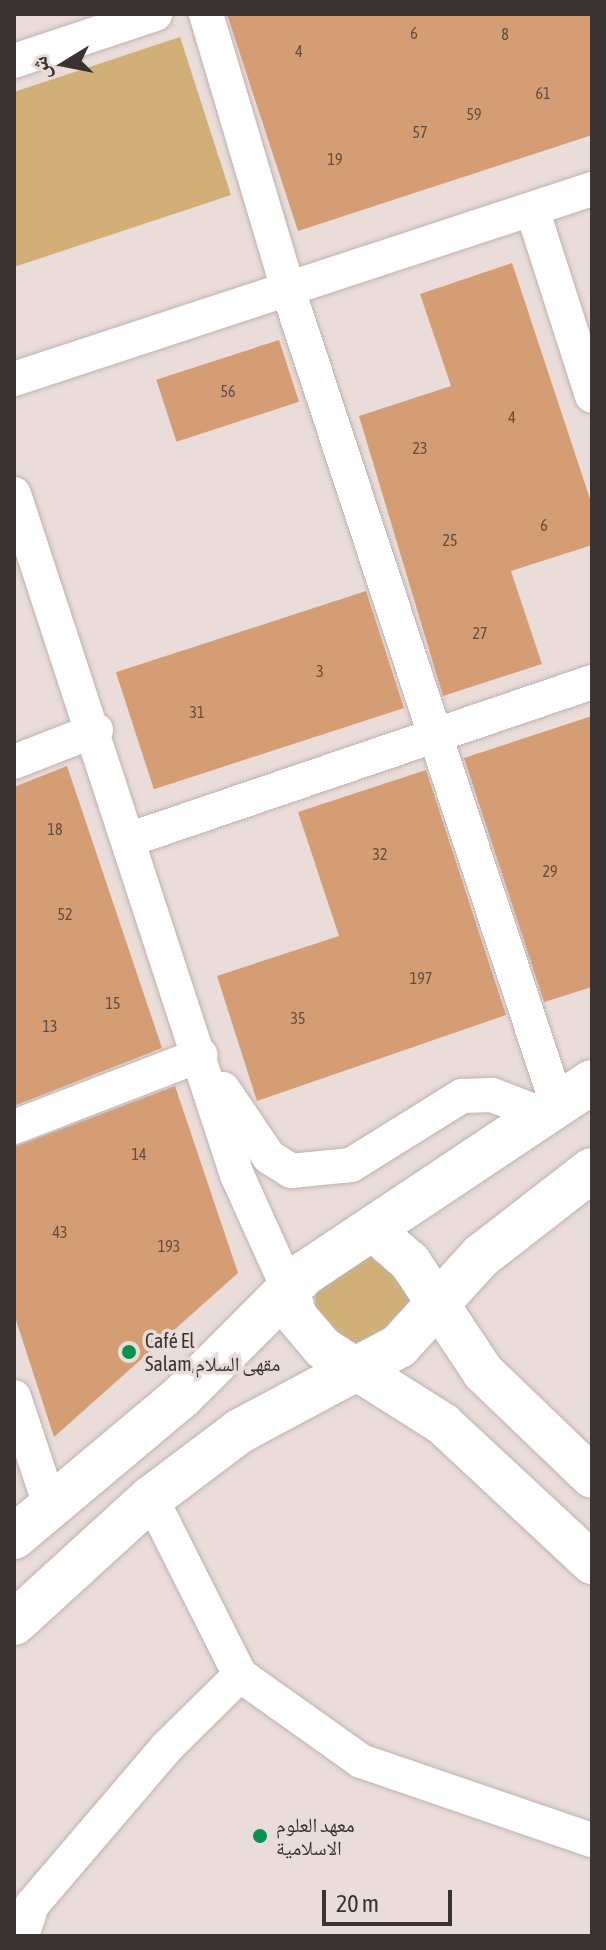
<!DOCTYPE html>
<html>
<head>
<meta charset="utf-8">
<style>
	body { margin:0 }
	#map { position:relative; width:606px; height:1950px; overflow:hidden; background:#eadcd9; font-family:"Asap Condensed","Noto Naskh Arabic",sans-serif }
	div>[style] { position:absolute }
	.green>* { inset:0; background:#d1b077 }
	.building>* { inset:0; background:#d59d74; transform-origin:0 0 }
	.roads { filter:drop-shadow(0 0 2px #c0b2af) drop-shadow(0 0 2px #c0b2af) }
	.minor>* { height:34px; margin:-17px; padding:0 17px; transform-origin:17px; border-radius:17px; background:#fff }
	.tertiary>* { height:42px; margin:-21px; padding:0 21px; transform-origin:21px; border-radius:21px; background:#fff }
	.secondary>* { height:44px; margin:-22px; padding:0 22px; transform-origin:22px; border-radius:22px; background:#fff }
	.dots>* { width:22px; height:22px; translate:-50% -50%; box-sizing:border-box; border:4px solid #eadcd9; border-radius:50% }
	span { translate:-50% -50%; white-space:nowrap; text-align:center; line-height:1.15; -webkit-text-stroke:7px #eadcd9; paint-order:stroke }
	.number-label { font-size:16px; color:#604e42 }
	.number-label span { -webkit-text-stroke-width:0 }
	.poi-label { font-size:20px; color:#393432 }
	.left { translate:0 -50%; text-align:left }
	.frame { position:absolute; inset:0; border:16px solid #393432; pointer-events:none }
	.north { position:absolute; left:24px; top:24px; width:80px; height:80px; -webkit-text-stroke:6px #eadcd9; paint-order:stroke; rotate:260deg; font-size:22px; font-weight:700; line-height:32px; text-align:center; color:#393432 }
	.north::after { content:''; display:block; margin:auto; width:28px; height:36px; background:#393432; clip-path:polygon(50% 0,100% 100%,50% 72%,0 100%) }
	.scale { position:absolute; left:322px; top:1890px; width:130px; height:36px; box-sizing:border-box; border:4px solid #393432; border-top:0; padding-left:10px; font-size:24px; line-height:28px; white-space:nowrap; color:#393432; -webkit-text-stroke:6px #eadcd9; paint-order:stroke }
</style>
</head>
<body>
<div id="map">
	<div class="green">
		<i style="clip-path:polygon(180px 37px,231px 195px,14px 267px,14px 92px)"></i>
		<i style="clip-path:polygon(365px 1255px,396px 1268px,410px 1298px,410px 1314px,362px 1352px,318px 1320px,315px 1305px,316px 1290px)"></i>
	</div>
	<div class="building">
		<i style="clip-path:polygon(227px 14px,592px 14px,592px 135px,298px 231px)"></i>
		<i style="clip-path:polygon(512px 263px,592px 505px,592px 545px,511px 571px,542px 664px,443px 696px,359px 416px,451px 386px,420px 294px)"></i>
		<i style="left:279px;top:340px;width:65px;height:129px;rotate:72deg"></i>
		<i style="left:366px;top:591px;width:123px;height:263px;rotate:72deg"></i>
		<i style="clip-path:polygon(592px 716px,592px 987px,544px 1002px,464px 758px)"></i>
		<i style="clip-path:polygon(67px 766px,162px 1048px,14px 1106px,14px 787px)"></i>
		<i style="clip-path:polygon(426px 770px,506px 1015px,257px 1101px,217px 976px,339px 936px,298px 812px)"></i>
		<i style="clip-path:polygon(175px 1086px,238px 1273px,54px 1437px,14px 1314px,14px 1147px)"></i>
	</div>
	<div class="roads">
		<div class="minor">
			<i style="left:206px;top:14px;width:291px;rotate:73.4deg"></i>
			<i style="left:289px;top:293px;width:851px;rotate:71.71deg"></i>
			<i style="left:14px;top:61px;width:149px;rotate:-18.4deg"></i>
			<i style="left:532px;top:209px;width:196px;rotate:72.2deg"></i>
			<i style="left:14px;top:379px;width:608px;rotate:-18.2deg"></i>
			<i style="left:14px;top:494px;width:717px;rotate:71.87deg"></i>
			<i style="left:237px;top:1175px;width:124px;rotate:65.7deg"></i>
			<i style="left:14px;top:762px;width:88px;rotate:-21.3deg"></i>
			<i style="left:131px;top:839px;width:487px;rotate:-18.8deg"></i>
			<i style="left:223px;top:1089px;width:82px;rotate:55.9deg"></i>
			<i style="left:269px;top:1157px;width:26px;rotate:32deg"></i>
			<i style="left:291px;top:1171px;width:60px;rotate:-5.7deg"></i>
			<i style="left:351px;top:1165px;width:131px;rotate:-31.9deg"></i>
			<i style="left:462px;top:1096px;width:30px;rotate:-2deg"></i>
			<i style="left:492px;top:1095px;width:53px;rotate:20.8deg"></i>
			<i style="left:14px;top:1127px;width:200px;rotate:-21.1deg"></i>
			<i style="left:14px;top:1397px;width:114px;rotate:71.6deg"></i>
			<i style="left:151px;top:1498px;width:198px;rotate:63.3deg"></i>
			<i style="left:240px;top:1675px;width:148px;rotate:35.4deg"></i>
			<i style="left:361px;top:1761px;width:244px;rotate:18.9deg"></i>
			<i style="left:22px;top:1936px;width:33px;rotate:-72deg"></i>
			<i style="left:32px;top:1905px;width:208px;rotate:-49.5deg"></i>
			<i style="left:167px;top:1747px;width:103px;rotate:-44.6deg"></i>
		</div>
		<div class="tertiary">
			<i style="left:372px;top:1229px;width:50px;rotate:41deg"></i>
			<i style="left:410px;top:1262px;width:132px;rotate:56.4deg"></i>
			<i style="left:483px;top:1372px;width:151px;rotate:43.9deg"></i>
			<i style="left:288px;top:1288px;width:28px;rotate:75deg"></i>
			<i style="left:295px;top:1315px;width:43px;rotate:49.7deg"></i>
			<i style="left:323px;top:1348px;width:142px;rotate:32.3deg"></i>
			<i style="left:443px;top:1424px;width:204px;rotate:43deg"></i>
		</div>
		<div class="secondary">
			<i style="left:14px;top:1537px;width:219px;rotate:-40deg"></i>
			<i style="left:182px;top:1396px;width:173px;rotate:-45deg"></i>
			<i style="left:304px;top:1274px;width:346px;rotate:-33.7deg"></i>
			<i style="left:14px;top:1623px;width:185px;rotate:-42.4deg"></i>
			<i style="left:151px;top:1498px;width:111px;rotate:-37deg"></i>
			<i style="left:240px;top:1431px;width:180px;rotate:-28.1deg"></i>
			<i style="left:399px;top:1346px;width:122px;rotate:-47.7deg"></i>
			<i style="left:481px;top:1256px;width:140px;rotate:-37.8deg"></i>
		</div>
	</div>
	<div class="dots">
		<i style="left:129px;top:1352px;background:#08914f"></i>
		<i style="left:260px;top:1836px;background:#08914f"></i>
	</div>
	<div class="number-label">
		<span style="left:414px;top:33px">6</span>
		<span style="left:505px;top:34px">8</span>
		<span style="left:299px;top:51px">4</span>
		<span style="left:543px;top:93px">61</span>
		<span style="left:474px;top:114px">59</span>
		<span style="left:420px;top:132px">57</span>
		<span style="left:335px;top:159px">19</span>
		<span style="left:228px;top:391px">56</span>
		<span style="left:512px;top:417px">4</span>
		<span style="left:420px;top:448px">23</span>
		<span style="left:544px;top:525px">6</span>
		<span style="left:450px;top:540px">25</span>
		<span style="left:480px;top:633px">27</span>
		<span style="left:320px;top:671px">3</span>
		<span style="left:197px;top:712px">31</span>
		<span style="left:55px;top:829px">18</span>
		<span style="left:380px;top:854px">32</span>
		<span style="left:550px;top:871px">29</span>
		<span style="left:65px;top:914px">52</span>
		<span style="left:421px;top:978px">197</span>
		<span style="left:113px;top:1003px">15</span>
		<span style="left:298px;top:1018px">35</span>
		<span style="left:50px;top:1026px">13</span>
		<span style="left:139px;top:1154px">14</span>
		<span style="left:60px;top:1232px">43</span>
		<span style="left:169px;top:1246px">193</span>
	</div>
	<div class="poi-label">
		<span class="left" style="left:145px;top:1352px">Café El<br>Salam,مقهى السلام</span>
		<span class="left" style="left:276px;top:1836px">معهد العلوم<br>الاسلامية</span>
	</div>
	<div class="frame"></div>
	<div class="north">ش</div>
	<div class="scale">20 m</div>
</div>
</body>
</html>
